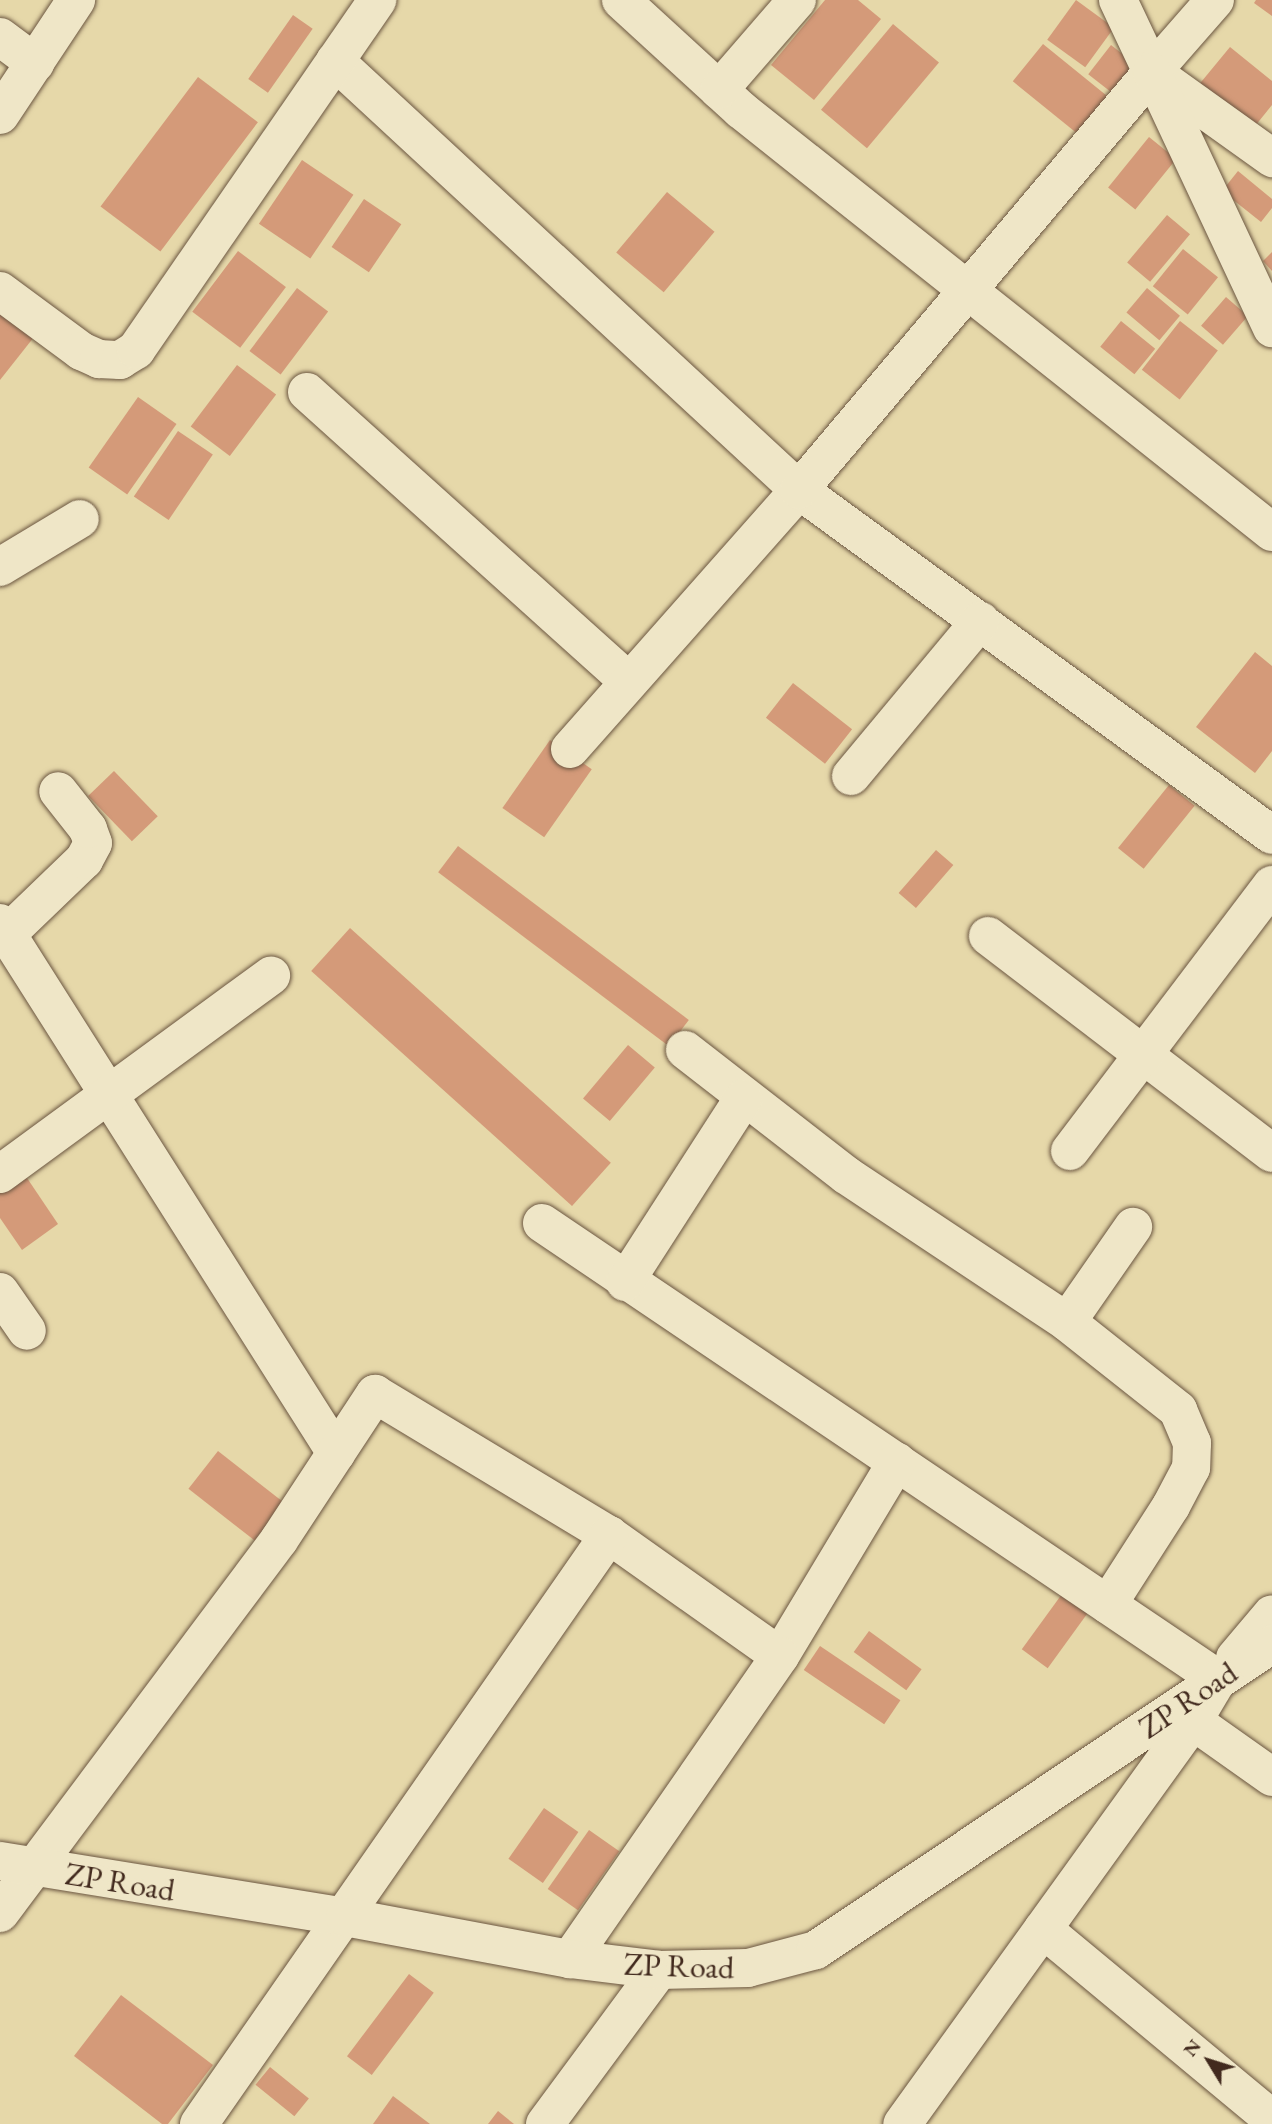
<!DOCTYPE html>
<html>
<head>
<meta charset="utf-8">
<style>
	body { margin:0 }
	#map { position:relative; width:1272px; height:2124px; overflow:hidden; background:#e6d8a9; font-family:"EB Garamond",serif }
	div>[style] { position:absolute }
	.building>* { inset:0; background:#d49a79; transform-origin:0 0 }
	.roads { filter:drop-shadow(0 0 2px #6b5641) drop-shadow(0 0 2px #6b5641) }
	.street>* { height:38px; margin:-19px; padding:0 19px; transform-origin:19px; border-radius:19px; background:#efe6c7 }
	.secondary>* { height:38px; margin:-19px; padding:0 19px; transform-origin:19px; border-radius:19px; background:#efe6c7 }
	span { translate:-50% -50%; white-space:nowrap; text-align:center; line-height:1.15; -webkit-text-stroke:7px #efe6c7; paint-order:stroke }
	.street-label { font-size:32px; color:#422a1e }
	.north { position:absolute; left:1174px; top:2026px; width:70px; height:70px; -webkit-text-stroke:5px #efe6c7; paint-order:stroke; rotate:308deg; font-size:19px; font-weight:700; line-height:28px; text-align:center; color:#422a1e }
	.north::after { content:''; display:block; margin:auto; width:24px; height:32px; background:#422a1e; clip-path:polygon(50% 0,100% 100%,50% 72%,0 100%) }
</style>
</head>
<body>
<div id="map">
	<div class="building">
		<i style="clip-path:polygon(825px 0,858px 0,881px 19px,814px 100px,771px 65px)"></i>
		<i style="left:1076px;top:0;width:47px;height:49px;rotate:36deg"></i>
		<i style="clip-path:polygon(1256px 0,1272px 0,1272px 16px,1254px 3px)"></i>
		<i style="left:293px;top:15px;width:24px;height:78px;rotate:35deg"></i>
		<i style="left:893px;top:24px;width:60px;height:112px;rotate:40deg"></i>
		<i style="left:1043px;top:44px;width:94px;height:48px;rotate:39deg"></i>
		<i style="left:1111px;top:45px;width:39px;height:37px;rotate:38deg"></i>
		<i style="clip-path:polygon(1230px 47px,1272px 81px,1272px 105px,1251px 131px,1197px 87px)"></i>
		<i style="left:198px;top:77px;width:75px;height:162px;rotate:37deg"></i>
		<i style="left:1149px;top:137px;width:35px;height:65px;rotate:39deg"></i>
		<i style="left:302px;top:160px;width:62px;height:77px;rotate:34deg"></i>
		<i style="clip-path:polygon(1238px 171px,1272px 199px,1272px 208px,1261px 222px,1222px 191px)"></i>
		<i style="left:667px;top:192px;width:62px;height:79px;rotate:40deg"></i>
		<i style="left:364px;top:199px;width:45px;height:58px;rotate:34deg"></i>
		<i style="left:1167px;top:215px;width:30px;height:62px;rotate:40deg"></i>
		<i style="left:1183px;top:249px;width:45px;height:48px;rotate:39deg"></i>
		<i style="left:238px;top:251px;width:60px;height:76px;rotate:37deg"></i>
		<i style="clip-path:polygon(1272px 252px,1272px 271px,1263px 261px)"></i>
		<i style="left:297px;top:288px;width:39px;height:79px;rotate:37deg"></i>
		<i style="left:1147px;top:288px;width:43px;height:32px;rotate:40deg"></i>
		<i style="left:1226px;top:297px;width:29px;height:38px;rotate:41deg"></i>
		<i style="clip-path:polygon(0 311px,34px 337px,0 380px)"></i>
		<i style="left:1121px;top:321px;width:44px;height:33px;rotate:39deg"></i>
		<i style="left:1180px;top:321px;width:48px;height:62px;rotate:38deg"></i>
		<i style="left:237px;top:365px;width:49px;height:77px;rotate:37deg"></i>
		<i style="left:138px;top:397px;width:47px;height:86px;rotate:35deg"></i>
		<i style="left:178px;top:431px;width:42px;height:79px;rotate:34deg"></i>
		<i style="clip-path:polygon(1255px 652px,1272px 666px,1272px 751px,1255px 773px,1196px 727px)"></i>
		<i style="left:793px;top:683px;width:75px;height:44px;rotate:38deg"></i>
		<i style="left:550px;top:740px;width:51px;height:83px;rotate:35deg"></i>
		<i style="left:114px;top:771px;width:63px;height:36px;rotate:46deg"></i>
		<i style="left:1169px;top:785px;width:33px;height:81px;rotate:39deg"></i>
		<i style="left:458px;top:846px;width:289px;height:33px;rotate:37deg"></i>
		<i style="left:936px;top:850px;width:23px;height:57px;rotate:41deg"></i>
		<i style="left:350px;top:928px;width:351px;height:58px;rotate:42deg"></i>
		<i style="left:628px;top:1045px;width:35px;height:70px;rotate:40deg"></i>
		<i style="clip-path:polygon(25px 1175px,58px 1224px,22px 1250px,0 1218px,0 1192px)"></i>
		<i style="left:218px;top:1451px;width:86px;height:48px;rotate:38deg"></i>
		<i style="left:1070px;top:1583px;width:32px;height:82px;rotate:36deg"></i>
		<i style="left:869px;top:1631px;width:65px;height:26px;rotate:36deg"></i>
		<i style="left:820px;top:1646px;width:97px;height:29px;rotate:34deg"></i>
		<i style="left:544px;top:1808px;width:42px;height:62px;rotate:35deg"></i>
		<i style="left:589px;top:1830px;width:37px;height:72px;rotate:35deg"></i>
		<i style="left:409px;top:1974px;width:31px;height:103px;rotate:37deg"></i>
		<i style="clip-path:polygon(121px 1995px,213px 2065px,168px 2124px,162px 2124px,74px 2056px)"></i>
		<i style="left:270px;top:2067px;width:50px;height:23px;rotate:39deg"></i>
		<i style="clip-path:polygon(393px 2096px,430px 2124px,373px 2124px)"></i>
		<i style="clip-path:polygon(498px 2111px,514px 2124px,488px 2124px)"></i>
	</div>
	<div class="roads">
		<div class="street">
			<i style="left:621px;top:0;width:163px;rotate:42.5deg"></i>
			<i style="left:741px;top:110px;width:678px;rotate:38.48deg"></i>
			<i style="left:1118px;top:0;width:80px;rotate:64.7deg"></i>
			<i style="left:1152px;top:72px;width:148px;rotate:35.6deg"></i>
			<i style="left:0;top:37px;width:44px;rotate:36.6deg"></i>
			<i style="left:335px;top:61px;width:632px;rotate:42.76deg"></i>
			<i style="left:799px;top:490px;width:585px;rotate:36.11deg"></i>
			<i style="left:719px;top:90px;width:119px;rotate:-49.1deg"></i>
			<i style="left:0;top:115px;width:138px;rotate:-56.5deg"></i>
			<i style="left:0;top:291px;width:101px;rotate:36.5deg"></i>
			<i style="left:81px;top:351px;width:20px;rotate:24deg"></i>
			<i style="left:99px;top:359px;width:21px;rotate:3deg"></i>
			<i style="left:120px;top:360px;width:19px;rotate:-32deg"></i>
			<i style="left:136px;top:350px;width:425px;rotate:-55.4deg"></i>
			<i style="left:307px;top:392px;width:433px;rotate:42deg"></i>
			<i style="left:0;top:567px;width:93px;rotate:-31deg"></i>
			<i style="left:570px;top:749px;width:346px;rotate:-48.5deg"></i>
			<i style="left:799px;top:490px;width:547px;rotate:-49.82deg"></i>
			<i style="left:851px;top:776px;width:202px;rotate:-50.2deg"></i>
			<i style="left:0;top:923px;width:628px;rotate:57.63deg"></i>
			<i style="left:7px;top:934px;width:107px;rotate:-43.9deg"></i>
			<i style="left:84px;top:860px;width:19px;rotate:-62deg"></i>
			<i style="left:93px;top:843px;width:15px;rotate:-110deg"></i>
			<i style="left:88px;top:829px;width:48px;rotate:-128.3deg"></i>
			<i style="left:988px;top:936px;width:357px;rotate:37.4deg"></i>
			<i style="left:685px;top:1050px;width:204px;rotate:37.8deg"></i>
			<i style="left:846px;top:1175px;width:265px;rotate:33.6deg"></i>
			<i style="left:1067px;top:1322px;width:116px;rotate:-55.2deg"></i>
			<i style="left:1070px;top:1151px;width:334px;rotate:-52.8deg"></i>
			<i style="left:0;top:1174px;width:336px;rotate:-36.2deg"></i>
			<i style="left:542px;top:1223px;width:815px;rotate:34deg"></i>
			<i style="left:1218px;top:1679px;width:49px;rotate:120.8deg"></i>
			<i style="left:1193px;top:1721px;width:497px;rotate:125.8deg"></i>
			<i style="left:625px;top:1282px;width:218px;rotate:-57.2deg"></i>
			<i style="left:0;top:1292px;width:47px;rotate:55.3deg"></i>
			<i style="left:1067px;top:1322px;width:142px;rotate:38.4deg"></i>
			<i style="left:1178px;top:1410px;width:36px;rotate:67deg"></i>
			<i style="left:1192px;top:1443px;width:25px;rotate:92deg"></i>
			<i style="left:1191px;top:1468px;width:43px;rotate:117.8deg"></i>
			<i style="left:1171px;top:1506px;width:117px;rotate:122.7deg"></i>
			<i style="left:780px;top:1656px;width:227px;rotate:-59deg"></i>
			<i style="left:1193px;top:1721px;width:97px;rotate:35.3deg"></i>
			<i style="left:0;top:1913px;width:466px;rotate:-53.2deg"></i>
			<i style="left:279px;top:1540px;width:175px;rotate:-56.7deg"></i>
			<i style="left:375px;top:1394px;width:273px;rotate:31.1deg"></i>
			<i style="left:609px;top:1535px;width:209px;rotate:35.3deg"></i>
			<i style="left:780px;top:1656px;width:369px;rotate:124.7deg"></i>
			<i style="left:1043px;top:1929px;width:288px;rotate:39.7deg"></i>
			<i style="left:199px;top:2124px;width:718px;rotate:-55.16deg"></i>
			<i style="left:545px;top:2124px;width:192px;rotate:-53.5deg"></i>
		</div>
		<div class="secondary">
			<i style="left:1215px;top:0;width:96px;rotate:131.2deg"></i>
			<i style="left:1152px;top:72px;width:283px;rotate:64.9deg"></i>
			<i style="left:1235px;top:1658px;width:57px;rotate:-49.9deg"></i>
			<i style="left:0;top:1861px;width:350px;rotate:9.2deg"></i>
			<i style="left:345px;top:1917px;width:229px;rotate:10.6deg"></i>
			<i style="left:570px;top:1959px;width:90px;rotate:7deg"></i>
			<i style="left:659px;top:1970px;width:89px;rotate:-1.3deg"></i>
			<i style="left:748px;top:1968px;width:70px;rotate:-14.8deg"></i>
			<i style="left:816px;top:1950px;width:549px;rotate:-33.86deg"></i>
		</div>
	</div>
	<div class="street-label">
		<span style="left:1188px;top:1700px;rotate:-34deg">ZP Road</span>
		<span style="left:120px;top:1882px;rotate:9deg">ZP Road</span>
		<span style="left:679px;top:1966px;rotate:2deg">ZP Road</span>
	</div>
	<div class="north">N</div>
</div>
</body>
</html>
